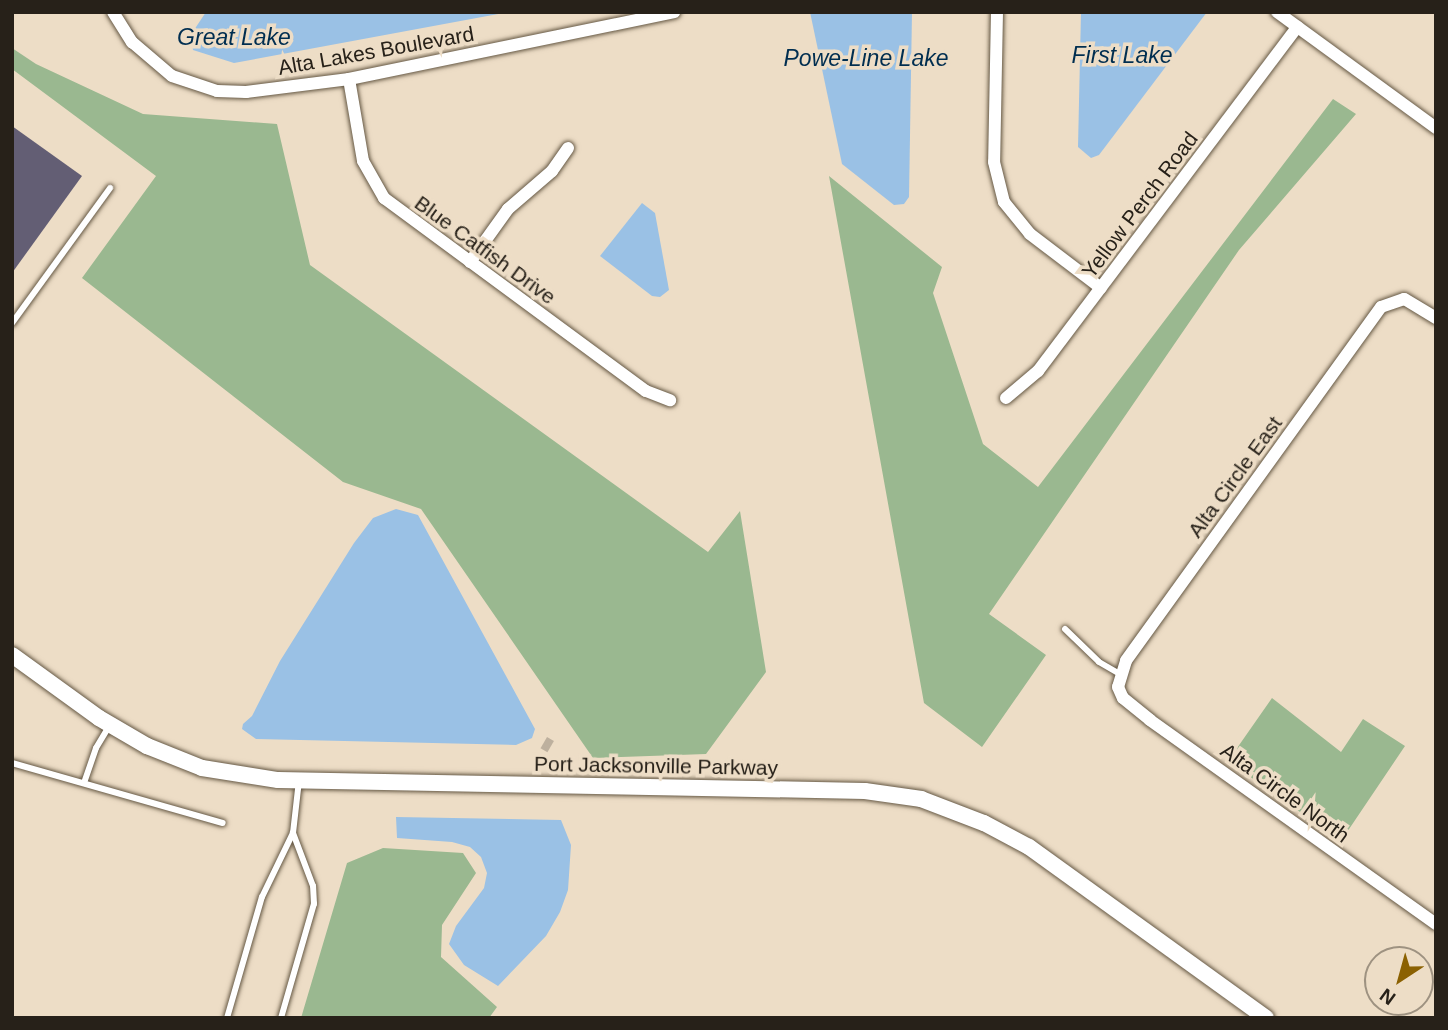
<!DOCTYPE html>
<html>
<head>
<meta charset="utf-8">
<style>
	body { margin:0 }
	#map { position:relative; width:1448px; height:1030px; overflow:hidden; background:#edddc6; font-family:Arial,sans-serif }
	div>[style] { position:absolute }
	.forest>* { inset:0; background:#9ab890 }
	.water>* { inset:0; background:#9ac1e5 }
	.shadow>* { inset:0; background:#0003; transform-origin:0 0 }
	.building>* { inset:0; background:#635e74 }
	.roads { filter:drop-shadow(0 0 2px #655844) drop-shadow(0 0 2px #655844) }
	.service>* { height:6px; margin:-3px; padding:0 3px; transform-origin:3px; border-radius:3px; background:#fff }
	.minor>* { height:12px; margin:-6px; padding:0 6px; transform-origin:6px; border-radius:6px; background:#fff }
	.tertiary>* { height:16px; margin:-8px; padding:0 8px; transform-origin:8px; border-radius:8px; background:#fff }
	span { translate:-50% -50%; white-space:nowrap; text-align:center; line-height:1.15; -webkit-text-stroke:7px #edddc6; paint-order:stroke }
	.street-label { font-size:21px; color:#272119 }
	.water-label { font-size:23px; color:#002e50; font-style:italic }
	.frame { position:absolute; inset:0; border:14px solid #272119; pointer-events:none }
	.north { position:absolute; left:1364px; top:946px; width:70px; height:70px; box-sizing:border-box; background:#edddc6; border:2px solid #9e9281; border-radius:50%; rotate:216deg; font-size:19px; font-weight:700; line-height:28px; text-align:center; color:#272119 }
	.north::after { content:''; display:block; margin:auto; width:24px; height:32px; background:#8b6102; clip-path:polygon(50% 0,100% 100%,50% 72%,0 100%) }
</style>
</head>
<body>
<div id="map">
	<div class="forest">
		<i style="clip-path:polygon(12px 48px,36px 64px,143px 114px,277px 124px,310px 265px,708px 552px,740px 511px,766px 672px,706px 754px,593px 758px,421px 509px,343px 482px,82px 278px,156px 176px,12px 69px)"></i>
		<i style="clip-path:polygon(1333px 99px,1356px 114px,1239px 250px,989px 614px,1046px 655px,982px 747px,924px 703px,829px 176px,942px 267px,933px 293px,983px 444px,1038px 487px)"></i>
		<i style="clip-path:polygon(1272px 698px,1341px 752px,1363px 719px,1405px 746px,1341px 841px,1228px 761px)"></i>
		<i style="clip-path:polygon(383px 848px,463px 853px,476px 873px,442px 925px,441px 957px,497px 1007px,489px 1018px,301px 1018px,347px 863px)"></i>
	</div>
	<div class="water">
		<i style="clip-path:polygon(206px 12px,509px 12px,234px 63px,193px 50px,190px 36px)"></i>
		<i style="clip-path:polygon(810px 12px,912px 12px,909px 197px,904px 204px,894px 205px,842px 164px)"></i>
		<i style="clip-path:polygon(1081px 12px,1207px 12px,1099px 155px,1091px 158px,1078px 147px)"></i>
		<i style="clip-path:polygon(642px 203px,655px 213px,669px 290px,660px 297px,652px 296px,600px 256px)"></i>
		<i style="clip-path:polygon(396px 509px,418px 515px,535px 729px,532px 738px,516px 745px,256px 739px,242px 729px,243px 724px,252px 716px,280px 661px,354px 543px,373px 518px)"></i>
		<i style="clip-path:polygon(396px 817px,561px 820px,571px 845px,568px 890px,560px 912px,546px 936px,498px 986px,464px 965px,449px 944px,456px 926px,484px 888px,487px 873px,481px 857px,470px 847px,452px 842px,397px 838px)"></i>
	</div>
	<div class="shadow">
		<i style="left:547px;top:737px;width:8px;height:13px;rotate:30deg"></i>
	</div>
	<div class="building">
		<i style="clip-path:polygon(12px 126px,82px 176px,12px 273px)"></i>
	</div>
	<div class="roads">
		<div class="service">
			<i style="left:12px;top:323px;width:167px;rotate:-54deg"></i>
			<i style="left:1065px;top:629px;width:47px;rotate:44.1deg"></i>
			<i style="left:1099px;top:662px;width:24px;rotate:30deg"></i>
			<i style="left:12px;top:763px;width:219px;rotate:15.9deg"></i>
			<i style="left:84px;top:783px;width:37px;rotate:-71deg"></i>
			<i style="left:96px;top:748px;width:27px;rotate:-59deg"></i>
			<i style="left:227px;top:1018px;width:126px;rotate:-73.9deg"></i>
			<i style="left:262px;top:897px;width:71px;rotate:-64.2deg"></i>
			<i style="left:281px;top:1018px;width:119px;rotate:-73.9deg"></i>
			<i style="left:314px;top:904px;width:18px;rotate:-93deg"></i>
			<i style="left:313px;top:886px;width:57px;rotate:-110.7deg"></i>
			<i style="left:293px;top:833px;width:53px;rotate:-83.5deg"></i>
		</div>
		<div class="minor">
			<i style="left:113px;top:12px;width:36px;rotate:58deg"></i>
			<i style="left:132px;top:42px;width:52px;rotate:40.4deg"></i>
			<i style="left:172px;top:76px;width:47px;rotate:18.4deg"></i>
			<i style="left:217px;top:91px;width:29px;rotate:2deg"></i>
			<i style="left:246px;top:92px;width:104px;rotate:-7.2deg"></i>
			<i style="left:349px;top:79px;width:332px;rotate:-11.6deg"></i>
			<i style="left:997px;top:12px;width:150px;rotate:91.1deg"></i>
			<i style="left:994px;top:162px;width:41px;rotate:76deg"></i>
			<i style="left:1004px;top:202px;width:41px;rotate:50.9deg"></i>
			<i style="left:1030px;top:234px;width:89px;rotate:37.3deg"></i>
			<i style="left:1277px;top:12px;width:197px;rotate:36.1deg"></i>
			<i style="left:349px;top:79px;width:83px;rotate:80.3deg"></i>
			<i style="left:363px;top:161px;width:43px;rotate:60.4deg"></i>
			<i style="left:384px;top:198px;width:325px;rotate:36.4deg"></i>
			<i style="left:646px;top:391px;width:26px;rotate:21deg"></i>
			<i style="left:470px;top:262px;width:65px;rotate:-54.4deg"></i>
			<i style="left:508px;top:209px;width:58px;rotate:-40.8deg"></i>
			<i style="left:552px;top:171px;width:28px;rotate:-55deg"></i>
			<i style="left:1436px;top:318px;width:37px;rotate:-149deg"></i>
			<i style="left:1404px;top:299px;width:24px;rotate:161deg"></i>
			<i style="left:1381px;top:307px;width:436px;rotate:125.8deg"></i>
			<i style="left:1126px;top:661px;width:27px;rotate:107deg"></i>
			<i style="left:1118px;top:687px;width:12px;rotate:66deg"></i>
			<i style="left:1123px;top:698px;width:35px;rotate:39deg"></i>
			<i style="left:1150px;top:720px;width:351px;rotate:35.5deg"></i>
			<i style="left:1006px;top:398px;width:42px;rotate:-40.2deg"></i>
			<i style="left:1038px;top:371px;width:431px;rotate:-53deg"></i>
		</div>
		<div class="tertiary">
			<i style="left:12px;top:655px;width:107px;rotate:35.9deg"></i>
			<i style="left:99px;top:718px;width:56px;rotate:30.3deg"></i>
			<i style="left:147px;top:746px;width:59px;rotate:21.8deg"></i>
			<i style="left:202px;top:768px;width:77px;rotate:9deg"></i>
			<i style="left:278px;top:780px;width:587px;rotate:1.07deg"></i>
			<i style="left:865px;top:791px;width:57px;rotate:8.1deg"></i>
			<i style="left:921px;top:799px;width:67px;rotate:20.9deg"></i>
			<i style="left:984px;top:823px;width:51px;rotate:28.1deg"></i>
			<i style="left:1029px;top:847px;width:292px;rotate:35.8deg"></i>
		</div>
	</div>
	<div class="street-label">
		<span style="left:376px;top:51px;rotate:-10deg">Alta Lakes Boulevard</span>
		<span style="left:1140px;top:205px;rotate:-53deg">Yellow Perch Road</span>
		<span style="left:485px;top:250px;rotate:36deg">Blue Catfish Drive</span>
		<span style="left:1235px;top:477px;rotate:-54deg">Alta Circle East</span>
		<span style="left:656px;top:766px;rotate:1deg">Port Jacksonville Parkway</span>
		<span style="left:1285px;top:793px;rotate:36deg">Alta Circle North</span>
	</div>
	<div class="water-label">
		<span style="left:234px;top:37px">Great Lake</span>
		<span style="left:1122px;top:55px">First Lake</span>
		<span style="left:866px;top:58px">Powe-Line Lake</span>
	</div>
	<div class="frame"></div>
	<div class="north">N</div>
</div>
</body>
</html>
